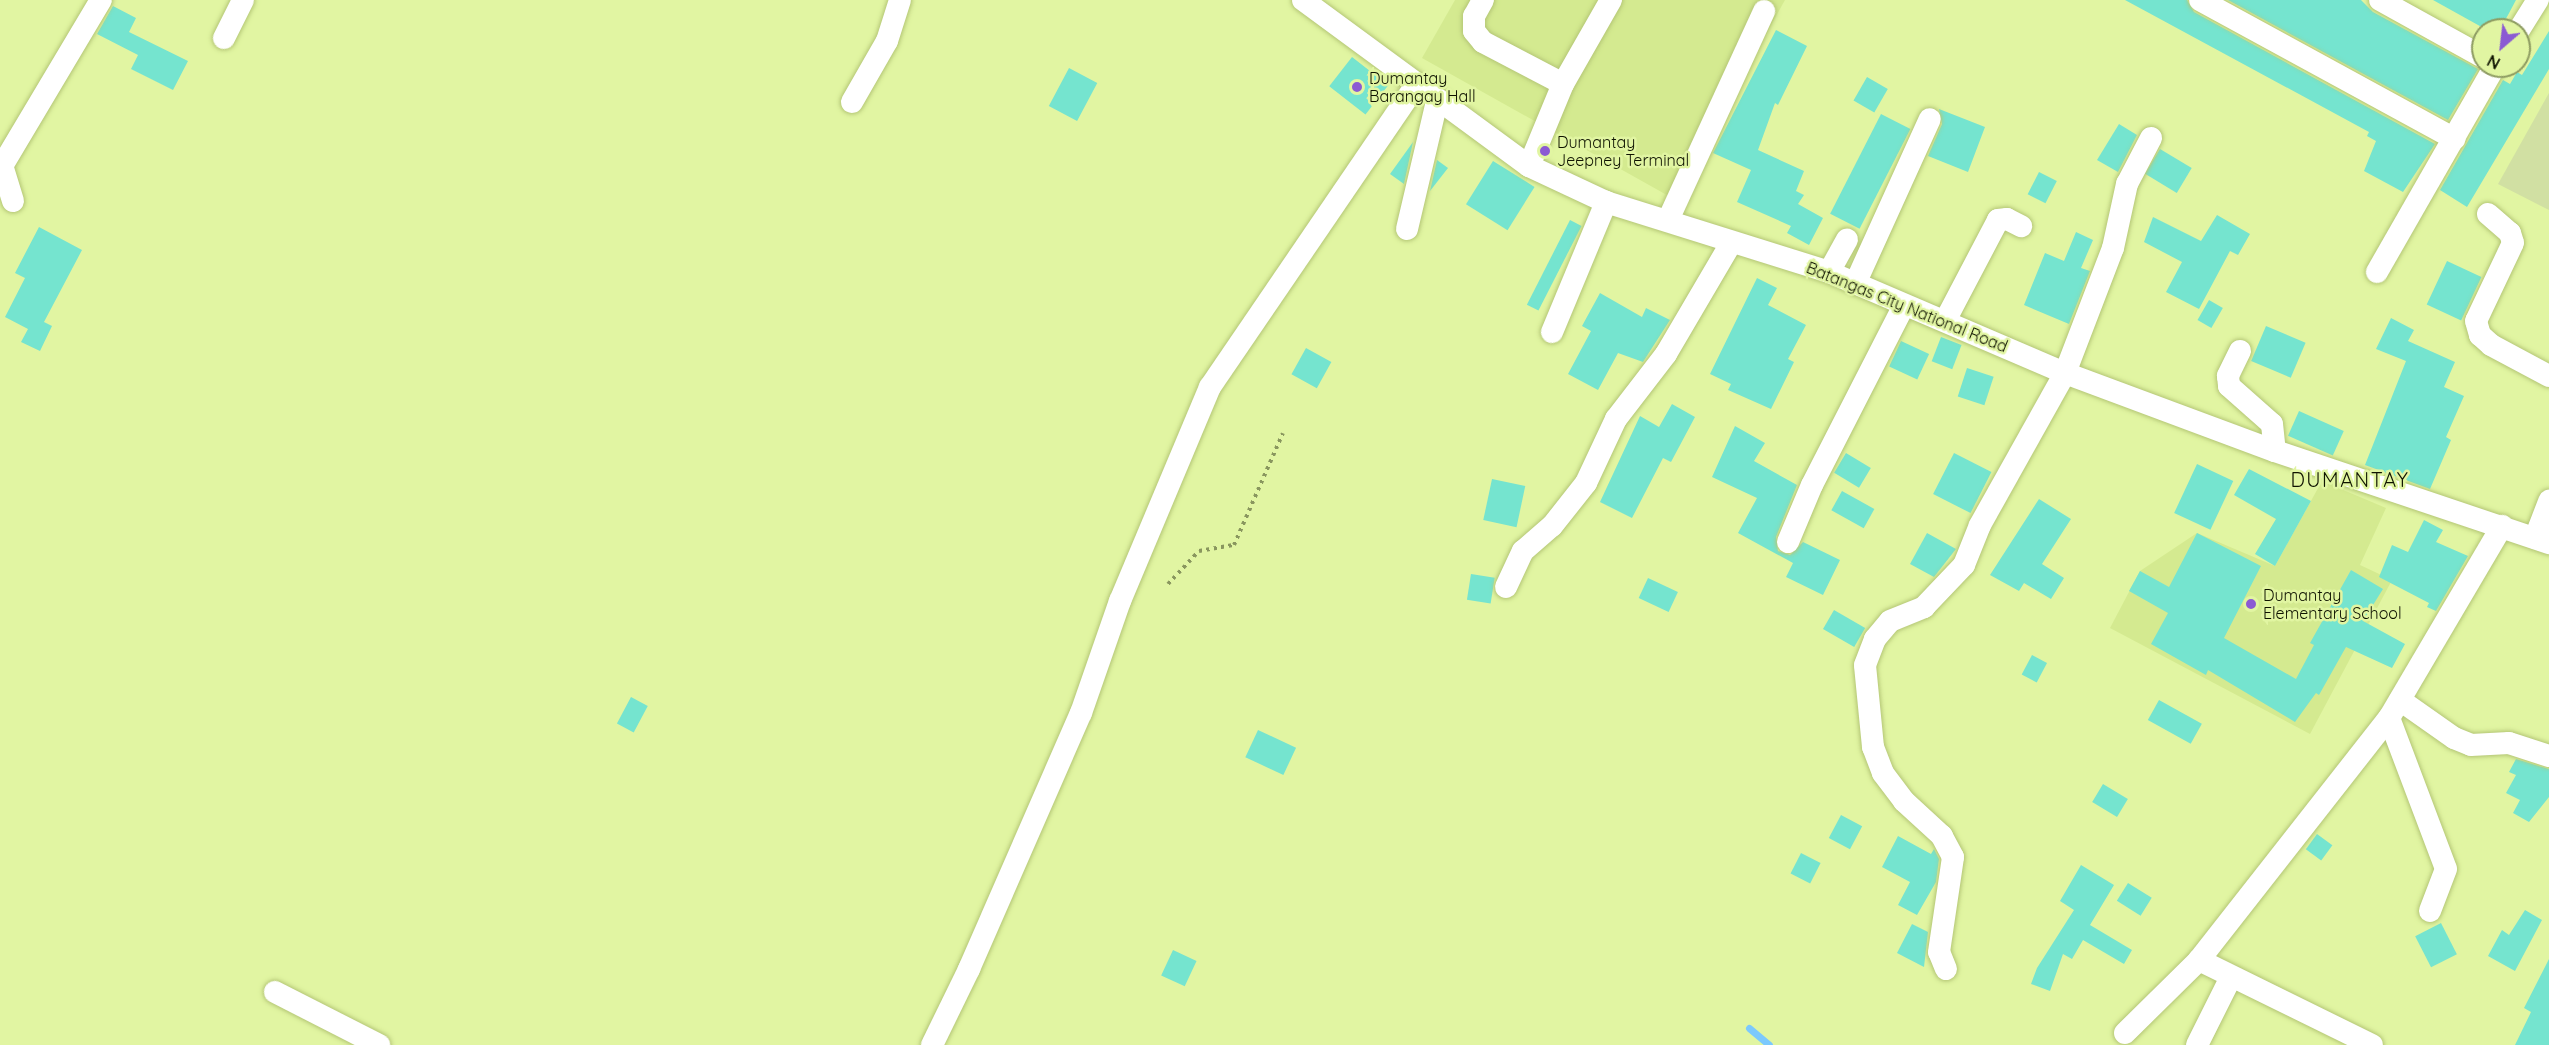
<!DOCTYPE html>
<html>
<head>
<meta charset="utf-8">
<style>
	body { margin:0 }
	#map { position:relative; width:2549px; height:1045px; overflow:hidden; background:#e1f5a2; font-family:Quicksand,sans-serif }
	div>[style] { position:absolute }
	.built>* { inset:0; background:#d4ea90 }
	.green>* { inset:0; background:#d1e0a3 }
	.stream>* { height:7px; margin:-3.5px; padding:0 3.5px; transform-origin:3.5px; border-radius:3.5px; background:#7cc9fd }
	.building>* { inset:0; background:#75e4cf; transform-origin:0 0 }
	.path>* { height:4px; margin-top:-2px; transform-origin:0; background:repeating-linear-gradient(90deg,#89965e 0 3px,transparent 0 7.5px) }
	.roads { filter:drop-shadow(0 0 2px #b4c676) drop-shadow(0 0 2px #b4c676) }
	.minor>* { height:22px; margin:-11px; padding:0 11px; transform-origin:11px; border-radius:11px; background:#fff }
	.dots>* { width:16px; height:16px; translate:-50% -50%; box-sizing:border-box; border:3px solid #e1f5a2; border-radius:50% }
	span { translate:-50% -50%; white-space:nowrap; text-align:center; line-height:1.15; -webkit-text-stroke:5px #e1f5a2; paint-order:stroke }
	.poi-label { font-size:16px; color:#0f1300 }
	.left { translate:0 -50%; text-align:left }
	.street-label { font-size:16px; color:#0f1300 }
	.quarter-label { font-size:20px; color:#0f1300; letter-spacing:1.5px }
	.north { position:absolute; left:2471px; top:18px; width:60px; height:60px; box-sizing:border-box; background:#e1f5a2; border:2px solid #8d9b61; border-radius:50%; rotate:208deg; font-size:16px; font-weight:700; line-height:24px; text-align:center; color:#0f1300 }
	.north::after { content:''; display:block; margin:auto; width:21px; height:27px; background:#8b5ad3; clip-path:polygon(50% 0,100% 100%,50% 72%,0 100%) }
</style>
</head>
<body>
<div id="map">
	<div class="built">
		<i style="clip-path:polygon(1455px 0,1785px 0,1674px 199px,1422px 58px)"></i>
		<i style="clip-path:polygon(2322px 481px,2386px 508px,2360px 565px,2392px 580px,2310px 734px,2110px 628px,2140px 571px,2197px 533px,2275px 566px)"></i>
	</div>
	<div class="green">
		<i style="clip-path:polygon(2549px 93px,2549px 210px,2498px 184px)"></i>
	</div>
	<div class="stream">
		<i style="left:1749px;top:1028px;width:26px;rotate:40deg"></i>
	</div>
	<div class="building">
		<i style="clip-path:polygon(2125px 0,2187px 0,2194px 12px,2435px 144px,2403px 192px,2364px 171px,2376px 141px,2367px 136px,2369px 132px)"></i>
		<i style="clip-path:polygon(2228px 0,2361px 0,2373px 12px,2478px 69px,2448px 120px)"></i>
		<i style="clip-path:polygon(2433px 0,2516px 0,2500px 30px,2487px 30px)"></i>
		<i style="clip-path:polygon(113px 6px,136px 18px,129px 32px,188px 61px,173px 90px,131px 69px,138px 55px,97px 34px)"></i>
		<i style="clip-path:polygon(1776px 30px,1807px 46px,1778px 105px,1775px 103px,1758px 150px,1804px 171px,1796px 191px,1804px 195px,1798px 204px,1823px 218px,1809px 245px,1787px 233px,1791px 226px,1737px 202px,1751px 170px,1713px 153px)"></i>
		<i style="clip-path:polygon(2549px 31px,2549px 69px,2467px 207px,2440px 190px,2503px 80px,2510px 84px,2517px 72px,2522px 75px)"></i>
		<i style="left:1352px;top:57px;width:46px;height:37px;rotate:38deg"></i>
		<i style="left:1069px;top:68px;width:32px;height:43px;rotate:28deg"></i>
		<i style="left:1867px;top:77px;width:24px;height:27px;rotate:30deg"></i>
		<i style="clip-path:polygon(1939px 109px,1985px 127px,1968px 172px,1928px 156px,1942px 124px)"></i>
		<i style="left:1881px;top:114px;width:33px;height:112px;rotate:27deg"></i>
		<i style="clip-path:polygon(2119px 124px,2137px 135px,2118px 172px,2097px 160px)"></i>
		<i style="clip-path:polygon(1413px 142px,1404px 184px,1390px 174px)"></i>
		<i style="left:2160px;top:149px;width:37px;height:29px;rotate:31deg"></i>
		<i style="clip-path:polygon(1437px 160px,1448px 168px,1430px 191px)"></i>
		<i style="left:1493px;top:161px;width:49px;height:51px;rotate:32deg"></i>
		<i style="left:2039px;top:172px;width:20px;height:25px;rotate:27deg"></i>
		<i style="clip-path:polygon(2217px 215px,2250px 234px,2238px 255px,2230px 251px,2199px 309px,2166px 292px,2182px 262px,2144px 242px,2153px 217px,2201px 241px)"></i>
		<i style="left:1570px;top:220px;width:13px;height:95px;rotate:27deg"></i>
		<i style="clip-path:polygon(39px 227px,82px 250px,44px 322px,52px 326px,40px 351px,21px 342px,28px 329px,5px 317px,25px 278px,15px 273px)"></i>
		<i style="clip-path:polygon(2076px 232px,2093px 240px,2081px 268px,2090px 271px,2069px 324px,2024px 305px,2045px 253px,2064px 261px)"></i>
		<i style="left:2447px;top:261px;width:38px;height:48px;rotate:25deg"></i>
		<i style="clip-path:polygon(1757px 278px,1777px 288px,1768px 305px,1806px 325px,1788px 359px,1794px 362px,1771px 409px,1728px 390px,1731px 384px,1710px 374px)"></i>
		<i style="clip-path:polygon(1600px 293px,1642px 317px,1646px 308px,1670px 320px,1643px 362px,1618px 353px,1598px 390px,1568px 374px,1591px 331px,1582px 326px)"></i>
		<i style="left:2209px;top:300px;width:16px;height:23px;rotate:30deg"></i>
		<i style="clip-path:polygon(2391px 318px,2414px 330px,2408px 341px,2455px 362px,2444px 387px,2464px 396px,2446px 437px,2451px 440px,2430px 489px,2365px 465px,2406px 361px,2376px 349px)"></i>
		<i style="left:2266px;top:326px;width:43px;height:38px;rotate:23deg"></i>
		<i style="left:1941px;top:337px;width:22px;height:26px;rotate:21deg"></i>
		<i style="left:1901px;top:341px;width:31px;height:28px;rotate:25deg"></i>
		<i style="left:1306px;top:348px;width:29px;height:30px;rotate:29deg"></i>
		<i style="left:1967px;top:368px;width:28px;height:30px;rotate:18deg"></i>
		<i style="clip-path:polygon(1672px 404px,1695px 417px,1671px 462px,1663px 458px,1632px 518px,1600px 502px,1640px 416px,1659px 427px)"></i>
		<i style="left:2299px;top:411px;width:49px;height:27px;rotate:24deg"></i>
		<i style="clip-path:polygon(1735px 426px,1765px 443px,1754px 461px,1797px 485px,1776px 537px,1778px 551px,1790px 555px,1803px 542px,1840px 560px,1823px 595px,1786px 577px,1793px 563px,1738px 533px,1757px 498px,1712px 477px)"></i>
		<i style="left:1846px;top:453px;width:29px;height:23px;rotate:31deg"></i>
		<i style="left:1954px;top:453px;width:42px;height:46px;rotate:27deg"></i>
		<i style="left:2197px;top:464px;width:40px;height:54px;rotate:25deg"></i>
		<i style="clip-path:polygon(2249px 469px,2311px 501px,2275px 566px,2255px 554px,2276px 519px,2234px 495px)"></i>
		<i style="left:1492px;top:479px;width:34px;height:42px;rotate:12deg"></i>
		<i style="left:1842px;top:491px;width:37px;height:22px;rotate:29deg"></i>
		<i style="clip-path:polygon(2039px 499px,2071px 519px,2042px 564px,2064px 578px,2051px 599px,2024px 583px,2019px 591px,1990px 575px)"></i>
		<i style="clip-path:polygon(2424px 520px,2443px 530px,2436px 542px,2468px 556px,2436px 611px,2427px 607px,2429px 603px,2379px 577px,2392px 545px,2408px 552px)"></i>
		<i style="clip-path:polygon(1927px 533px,1956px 549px,1934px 577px,1910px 564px)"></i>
		<i style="clip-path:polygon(2197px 533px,2261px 566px,2224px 638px,2296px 679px,2314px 645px,2310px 643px,2351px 570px,2383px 589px,2363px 621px,2405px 644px,2392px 668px,2346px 647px,2319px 695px,2316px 693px,2295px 722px,2208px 670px,2206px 675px,2151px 644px,2168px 613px,2129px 591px,2140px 571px,2169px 587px)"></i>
		<i style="left:1471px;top:574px;width:24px;height:26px;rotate:9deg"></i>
		<i style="left:1648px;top:578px;width:33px;height:22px;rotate:25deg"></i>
		<i style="left:1834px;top:610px;width:36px;height:22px;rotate:30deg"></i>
		<i style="left:2032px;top:655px;width:17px;height:22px;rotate:28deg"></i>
		<i style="left:631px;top:697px;width:19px;height:30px;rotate:28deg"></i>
		<i style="left:2159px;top:700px;width:49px;height:23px;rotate:29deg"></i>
		<i style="left:1258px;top:730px;width:42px;height:30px;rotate:25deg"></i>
		<i style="clip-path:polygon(2516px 759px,2549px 769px,2549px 797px,2529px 822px,2513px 813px,2520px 800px,2506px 793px,2516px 775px,2509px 772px)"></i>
		<i style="left:2103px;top:784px;width:29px;height:21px;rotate:31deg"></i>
		<i style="left:1841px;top:815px;width:24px;height:26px;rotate:28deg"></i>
		<i style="left:2317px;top:834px;width:19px;height:19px;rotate:36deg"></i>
		<i style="clip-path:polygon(1898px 836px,1931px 854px,1934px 849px,1939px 859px,1936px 882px,1917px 915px,1898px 905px,1910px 882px,1882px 867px)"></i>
		<i style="left:1801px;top:853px;width:22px;height:23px;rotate:27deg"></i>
		<i style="clip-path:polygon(2081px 865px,2114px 885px,2090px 925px,2132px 950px,2124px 964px,2083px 940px,2072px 959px,2063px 954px,2050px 991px,2031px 984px,2037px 968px,2074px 910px,2060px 901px)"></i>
		<i style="left:2128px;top:883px;width:28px;height:21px;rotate:32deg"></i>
		<i style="clip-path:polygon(2525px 910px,2542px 920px,2515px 971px,2488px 956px,2502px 930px,2509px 935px)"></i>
		<i style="left:2441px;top:923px;width:35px;height:29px;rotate:63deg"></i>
		<i style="clip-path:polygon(1912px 924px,1928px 932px,1924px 967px,1897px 953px)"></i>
		<i style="left:1173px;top:950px;width:26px;height:28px;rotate:25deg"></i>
		<i style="clip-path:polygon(2549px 959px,2549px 1045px,2515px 1045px,2531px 1012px,2524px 1008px)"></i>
	</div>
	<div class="path">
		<i style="left:1168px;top:584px;width:45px;rotate:-46.8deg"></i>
		<i style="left:1199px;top:551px;width:36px;rotate:-10deg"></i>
		<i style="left:1234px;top:545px;width:122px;rotate:-66.4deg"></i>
	</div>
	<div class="roads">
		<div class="minor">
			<i style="left:1303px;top:0;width:280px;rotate:36.3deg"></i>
			<i style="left:1529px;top:166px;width:85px;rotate:25.1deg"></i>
			<i style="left:1606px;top:202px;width:234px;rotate:17.4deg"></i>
			<i style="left:1829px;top:272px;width:257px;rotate:23.2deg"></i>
			<i style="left:2065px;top:373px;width:224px;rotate:20.4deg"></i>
			<i style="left:2275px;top:451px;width:289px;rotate:18.6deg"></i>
			<i style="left:1483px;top:0;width:18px;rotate:119deg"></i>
			<i style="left:1474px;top:16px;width:15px;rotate:90deg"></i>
			<i style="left:1474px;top:31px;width:14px;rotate:51deg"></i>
			<i style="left:1483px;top:42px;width:90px;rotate:27.7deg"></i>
			<i style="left:2200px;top:0;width:290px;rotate:28.6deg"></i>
			<i style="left:2380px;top:0;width:118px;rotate:29deg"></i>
			<i style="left:2519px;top:30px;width:36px;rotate:-58deg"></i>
			<i style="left:224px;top:38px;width:42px;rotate:-63.4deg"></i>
			<i style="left:852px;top:102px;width:70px;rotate:-60.2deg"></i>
			<i style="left:887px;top:41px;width:43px;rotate:-72.4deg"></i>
			<i style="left:1529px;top:166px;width:89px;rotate:-67.5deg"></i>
			<i style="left:1563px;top:84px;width:97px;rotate:-60.3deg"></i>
			<i style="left:13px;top:201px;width:37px;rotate:-107deg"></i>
			<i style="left:2px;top:166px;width:193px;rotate:-59.2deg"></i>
			<i style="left:2488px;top:214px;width:29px;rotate:41deg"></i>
			<i style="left:2510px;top:233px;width:10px;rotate:73deg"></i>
			<i style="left:2513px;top:243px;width:86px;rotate:115.4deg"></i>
			<i style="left:2476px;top:321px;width:15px;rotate:74deg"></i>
			<i style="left:2480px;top:335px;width:15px;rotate:42deg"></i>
			<i style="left:2491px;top:345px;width:66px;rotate:28.1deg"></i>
			<i style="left:1668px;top:220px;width:230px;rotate:-65.3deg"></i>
			<i style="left:1407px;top:229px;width:131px;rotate:-76.8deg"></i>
			<i style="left:1829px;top:272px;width:37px;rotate:-61deg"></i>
			<i style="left:2377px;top:272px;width:237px;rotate:-60.2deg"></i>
			<i style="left:1855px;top:284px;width:181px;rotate:-65.6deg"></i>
			<i style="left:1945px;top:321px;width:114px;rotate:-62.3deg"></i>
			<i style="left:1998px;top:220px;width:9px;rotate:-6deg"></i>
			<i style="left:2007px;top:219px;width:16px;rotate:27deg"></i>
			<i style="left:1552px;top:332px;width:141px;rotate:-67.4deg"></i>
			<i style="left:2240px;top:351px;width:28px;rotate:116deg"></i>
			<i style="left:2228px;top:376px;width:10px;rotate:84deg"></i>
			<i style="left:2229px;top:386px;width:57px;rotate:41.5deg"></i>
			<i style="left:2272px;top:424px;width:27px;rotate:84deg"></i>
			<i style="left:2535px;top:538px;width:40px;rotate:-69deg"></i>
			<i style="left:1788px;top:542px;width:62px;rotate:-67.2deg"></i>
			<i style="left:1812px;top:485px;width:202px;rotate:-62.9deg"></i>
			<i style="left:1506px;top:587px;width:40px;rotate:-65deg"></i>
			<i style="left:1523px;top:551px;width:38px;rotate:-41deg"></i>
			<i style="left:1552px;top:526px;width:55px;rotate:-51.7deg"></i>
			<i style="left:1586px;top:483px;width:71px;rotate:-64.9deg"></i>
			<i style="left:1616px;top:419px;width:82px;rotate:-52.4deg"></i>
			<i style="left:1666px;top:354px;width:129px;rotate:-59.6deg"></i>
			<i style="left:2400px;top:700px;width:66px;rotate:35.1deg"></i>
			<i style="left:2454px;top:738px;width:18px;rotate:22deg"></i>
			<i style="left:2471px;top:745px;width:38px;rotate:-3deg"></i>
			<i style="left:2509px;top:743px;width:42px;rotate:18deg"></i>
			<i style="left:2389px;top:718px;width:161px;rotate:69.3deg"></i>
			<i style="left:2446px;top:869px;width:45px;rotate:110.9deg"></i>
			<i style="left:1946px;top:969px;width:18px;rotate:-112deg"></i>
			<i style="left:1939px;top:952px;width:96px;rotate:-81.6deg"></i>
			<i style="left:1953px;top:857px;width:24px;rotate:-118deg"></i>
			<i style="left:1942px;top:836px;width:52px;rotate:-137.4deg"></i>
			<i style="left:1904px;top:801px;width:35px;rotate:-127deg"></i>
			<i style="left:1883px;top:773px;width:28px;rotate:-111deg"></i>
			<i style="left:1873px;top:747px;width:82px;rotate:-95.6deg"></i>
			<i style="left:1865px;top:665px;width:28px;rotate:-69deg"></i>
			<i style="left:1875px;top:639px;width:23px;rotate:-50deg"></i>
			<i style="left:1890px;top:621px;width:37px;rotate:-22deg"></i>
			<i style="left:1924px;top:607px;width:58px;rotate:-46.4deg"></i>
			<i style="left:1964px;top:565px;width:43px;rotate:-68.2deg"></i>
			<i style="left:1980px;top:525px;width:174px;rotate:-60.8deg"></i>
			<i style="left:2065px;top:373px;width:134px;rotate:-69deg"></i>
			<i style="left:2113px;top:248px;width:66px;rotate:-77.7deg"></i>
			<i style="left:2127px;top:184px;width:52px;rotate:-62.4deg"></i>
			<i style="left:275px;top:992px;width:117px;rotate:27deg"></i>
			<i style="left:2125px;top:1033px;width:104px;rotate:-44.6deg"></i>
			<i style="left:932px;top:1045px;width:85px;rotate:-64deg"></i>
			<i style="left:969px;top:969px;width:279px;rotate:-66.4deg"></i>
			<i style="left:1081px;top:713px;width:119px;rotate:-70.8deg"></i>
			<i style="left:1120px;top:601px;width:232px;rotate:-67.2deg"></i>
			<i style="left:1210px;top:387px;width:366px;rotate:-55.7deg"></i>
			<i style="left:2197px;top:1045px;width:76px;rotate:-63.4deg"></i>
			<i style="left:2372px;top:1045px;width:193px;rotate:-153.8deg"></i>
			<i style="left:2199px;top:960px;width:308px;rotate:-51.9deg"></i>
			<i style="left:2389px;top:718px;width:223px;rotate:-59.5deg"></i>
		</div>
	</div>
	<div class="dots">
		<i style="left:1357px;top:87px;background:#8b5ad3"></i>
		<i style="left:1545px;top:151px;background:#8b5ad3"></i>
		<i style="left:2251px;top:604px;background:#8b5ad3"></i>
	</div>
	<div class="poi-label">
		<span class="left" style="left:1369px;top:87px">Dumantay<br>Barangay Hall</span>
		<span class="left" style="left:1557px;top:151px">Dumantay<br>Jeepney Terminal</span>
		<span class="left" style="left:2263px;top:604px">Dumantay<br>Elementary School</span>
	</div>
	<div class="street-label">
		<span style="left:1907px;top:307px;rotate:22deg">Batangas City National Road</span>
	</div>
	<div class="quarter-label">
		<span style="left:2350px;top:479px">DUMANTAY</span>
	</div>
	<div class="north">N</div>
</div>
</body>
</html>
